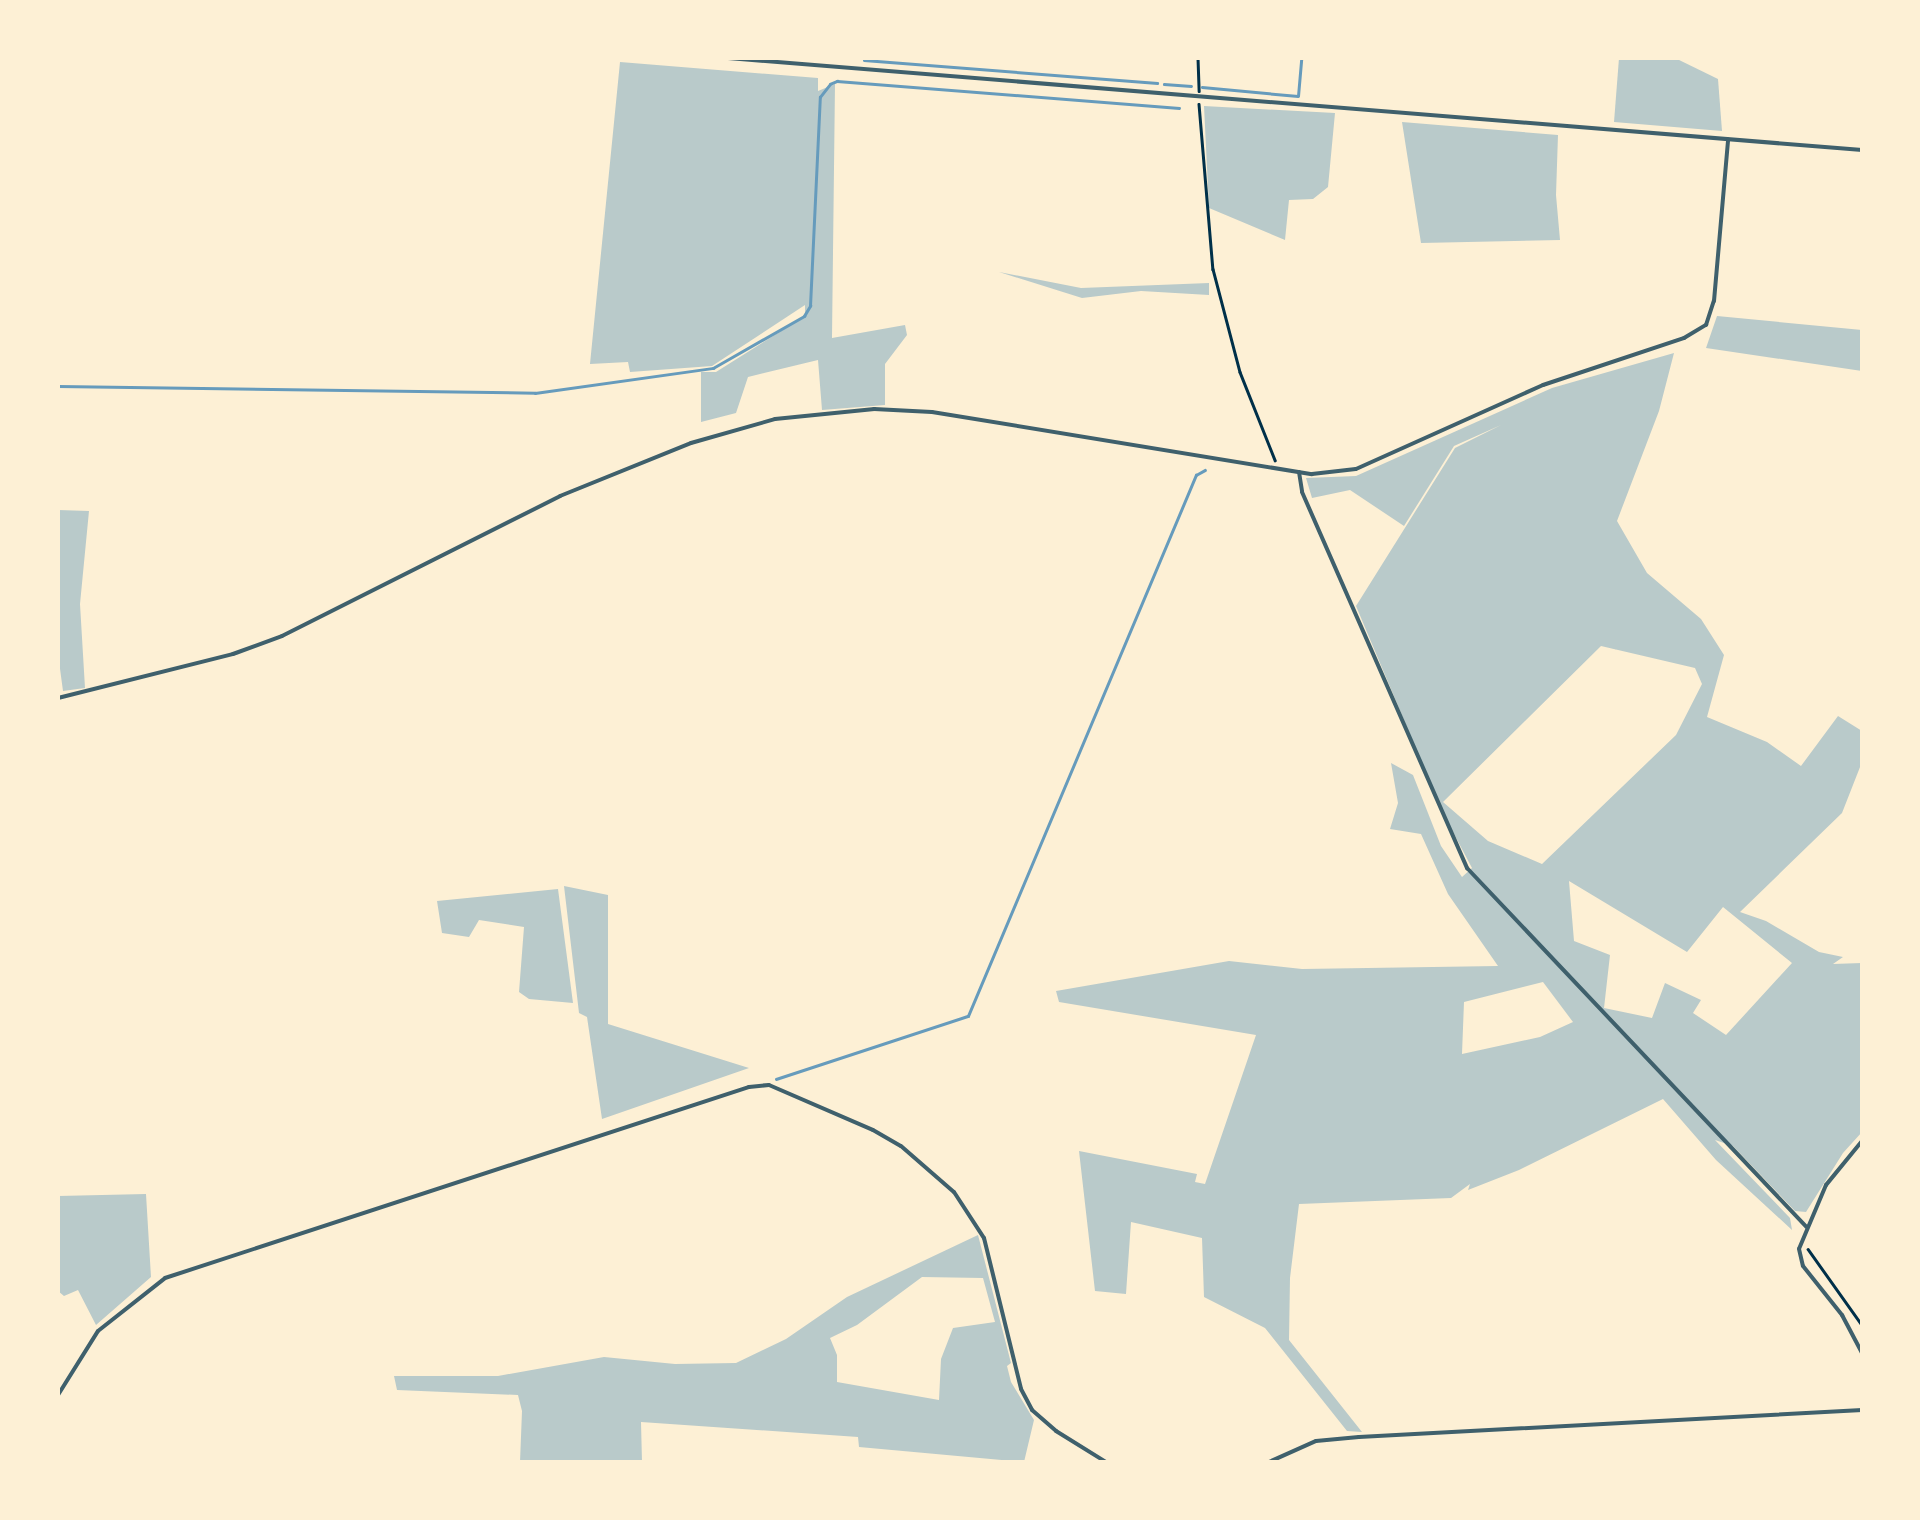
<!DOCTYPE html>
<html>
<head>
<meta charset="utf-8">
<style>
	body { margin:0 }
	#map { position:relative; width:1920px; height:1520px; overflow:hidden; background:#fdf0d5; font-family:Overpass,sans-serif }
	div>[style] { position:absolute }
	.green>* { inset:0; background:#b9caca }
	.stream>* { height:2.5px; margin:-1.25px; padding:0 1.25px; transform-origin:1.25px; border-radius:1.25px; background:#669bbc }
	.path>* { height:2.5px; margin:-1.25px; padding:0 1.25px; transform-origin:1.25px; border-radius:1.25px; background:#003049 }
	.minor>* { height:4px; margin:-2px; padding:0 2px; transform-origin:2px; border-radius:2px; background:#3f606c }
	span { translate:-50% -50%; white-space:nowrap; text-align:center; line-height:1.15; -webkit-text-stroke:8px #fdf0d5; paint-order:stroke }
	.frame { position:absolute; inset:0; border:60px solid #fdf0d5; pointer-events:none }
</style>
</head>
<body>
<div id="map">
	<div class="green">
		<i style="clip-path:polygon(1619px 58px,1675px 58px,1718px 79px,1722px 131px,1614px 122px)"></i>
		<i style="clip-path:polygon(620px 62px,818px 78px,818px 91px,835px 84px,832px 338px,905px 325px,907px 335px,885px 364px,885px 405px,822px 410px,818px 360px,748px 377px,736px 413px,701px 422px,701px 372px,716px 372px,805px 316px,805px 305px,712px 366px,630px 372px,628px 362px,590px 364px)"></i>
		<i style="clip-path:polygon(1204px 106px,1335px 113px,1328px 187px,1313px 199px,1289px 200px,1285px 240px,1209px 208px)"></i>
		<i style="clip-path:polygon(1402px 122px,1558px 135px,1556px 195px,1560px 240px,1421px 243px)"></i>
		<i style="clip-path:polygon(999px 272px,1081px 288px,1209px 283px,1209px 295px,1141px 291px,1082px 298px)"></i>
		<i style="clip-path:polygon(1717px 316px,1862px 330px,1862px 371px,1706px 348px)"></i>
		<i style="clip-path:polygon(evenodd,1674px 353px,1659px 411px,1617px 521px,1647px 573px,1701px 619px,1724px 655px,1707px 717px,1767px 742px,1801px 766px,1838px 716px,1862px 731px,1862px 762px,1842px 813px,1740px 912px,1766px 921px,1819px 952px,1843px 957px,1833px 964px,1862px 963px,1862px 1132px,1843px 1153px,1806px 1212px,1795px 1211px,1733px 1146px,1715px 1140px,1790px 1218px,1792px 1230px,1716px 1160px,1663px 1099px,1519px 1170px,1468px 1190px,1470px 1184px,1451px 1198px,1299px 1204px,1290px 1278px,1289px 1340px,1362px 1432px,1347px 1431px,1265px 1328px,1204px 1297px,1202px 1238px,1131px 1222px,1126px 1294px,1095px 1291px,1079px 1151px,1197px 1174px,1195px 1182px,1205px 1184px,1256px 1035px,1059px 1002px,1056px 991px,1229px 961px,1302px 969px,1498px 966px,1448px 894px,1421px 834px,1390px 829px,1398px 803px,1391px 763px,1413px 775px,1441px 846px,1462px 877px,1472px 868px,1444px 815px,1356px 606px,1455px 448px,1501px 425px,1454px 446px,1404px 526px,1350px 490px,1312px 498px,1306px 478px,1356px 476px,1552px 388px,1674px 353px,1601px 646px,1695px 668px,1702px 684px,1676px 735px,1542px 864px,1488px 841px,1443px 802px,1601px 646px,1674px 353px,1569px 881px,1687px 952px,1723px 907px,1792px 963px,1726px 1035px,1693px 1013px,1701px 1000px,1665px 983px,1652px 1018px,1604px 1008px,1610px 955px,1574px 941px,1569px 881px,1674px 353px,1543px 982px,1573px 1022px,1540px 1037px,1462px 1054px,1464px 1002px,1543px 982px)"></i>
		<i style="clip-path:polygon(58px 510px,89px 511px,80px 604px,85px 688px,63px 691px,58px 654px)"></i>
		<i style="clip-path:polygon(564px 886px,608px 895px,608px 1024px,749px 1068px,602px 1119px,587px 1017px,579px 1013px)"></i>
		<i style="clip-path:polygon(558px 889px,573px 1003px,529px 999px,519px 992px,524px 927px,479px 920px,469px 937px,442px 933px,437px 901px)"></i>
		<i style="clip-path:polygon(146px 1194px,151px 1277px,96px 1325px,78px 1290px,64px 1296px,58px 1291px,58px 1196px)"></i>
		<i style="clip-path:polygon(evenodd,978px 1235px,1011px 1363px,1007px 1366px,1011px 1382px,1034px 1420px,1024px 1462px,859px 1447px,858px 1437px,641px 1422px,642px 1462px,520px 1462px,522px 1411px,518px 1395px,397px 1390px,394px 1376px,498px 1376px,604px 1357px,675px 1364px,736px 1363px,786px 1339px,847px 1297px,978px 1235px,922px 1277px,983px 1278px,995px 1322px,953px 1328px,941px 1359px,939px 1400px,837px 1382px,837px 1355px,830px 1338px,857px 1325px,922px 1277px)"></i>
	</div>
	<div class="stream">
		<i style="left:864px;top:60px;width:294px;rotate:4.5deg"></i>
		<i style="left:1164px;top:84px;width:27px;rotate:4deg"></i>
		<i style="left:1202px;top:87px;width:96px;rotate:5.4deg"></i>
		<i style="left:1298px;top:96px;width:38px;rotate:-85deg"></i>
		<i style="left:58px;top:386px;width:477px;rotate:0.8deg"></i>
		<i style="left:535px;top:393px;width:180px;rotate:-8deg"></i>
		<i style="left:713px;top:368px;width:105px;rotate:-29.7deg"></i>
		<i style="left:804px;top:316px;width:12px;rotate:-59deg"></i>
		<i style="left:810px;top:306px;width:209px;rotate:-87.3deg"></i>
		<i style="left:820px;top:97px;width:16px;rotate:-52deg"></i>
		<i style="left:830px;top:84px;width:8px;rotate:-23deg"></i>
		<i style="left:837px;top:81px;width:343px;rotate:4.5deg"></i>
		<i style="left:776px;top:1079px;width:202px;rotate:-18.2deg"></i>
		<i style="left:968px;top:1016px;width:587px;rotate:-67.15deg"></i>
		<i style="left:1196px;top:475px;width:10px;rotate:-29deg"></i>
	</div>
	<div class="path">
		<i style="left:1198px;top:58px;width:33px;rotate:88deg"></i>
		<i style="left:1199px;top:104px;width:166px;rotate:85.2deg"></i>
		<i style="left:1213px;top:269px;width:106px;rotate:75.3deg"></i>
		<i style="left:1240px;top:372px;width:95px;rotate:68.3deg"></i>
		<i style="left:1808px;top:1249px;width:93px;rotate:54.6deg"></i>
	</div>
	<div class="minor">
		<i style="left:728px;top:58px;width:1138px;rotate:4.64deg"></i>
		<i style="left:1299px;top:472px;width:20px;rotate:81deg"></i>
		<i style="left:1302px;top:492px;width:411px;rotate:66.3deg"></i>
		<i style="left:1467px;top:868px;width:494px;rotate:46.6deg"></i>
		<i style="left:58px;top:698px;width:180px;rotate:-14.1deg"></i>
		<i style="left:233px;top:654px;width:52px;rotate:-20.2deg"></i>
		<i style="left:282px;top:636px;width:311px;rotate:-26.7deg"></i>
		<i style="left:560px;top:496px;width:141px;rotate:-22deg"></i>
		<i style="left:691px;top:443px;width:87px;rotate:-15.9deg"></i>
		<i style="left:775px;top:419px;width:100px;rotate:-5.8deg"></i>
		<i style="left:874px;top:409px;width:58px;rotate:3deg"></i>
		<i style="left:932px;top:412px;width:385px;rotate:9.3deg"></i>
		<i style="left:1312px;top:474px;width:44px;rotate:-6.5deg"></i>
		<i style="left:1356px;top:469px;width:205px;rotate:-24.2deg"></i>
		<i style="left:1543px;top:385px;width:149px;rotate:-18.4deg"></i>
		<i style="left:1684px;top:338px;width:26px;rotate:-31deg"></i>
		<i style="left:1706px;top:325px;width:25px;rotate:-72deg"></i>
		<i style="left:1714px;top:301px;width:162px;rotate:-85deg"></i>
		<i style="left:1862px;top:1141px;width:57px;rotate:129.3deg"></i>
		<i style="left:1826px;top:1185px;width:69px;rotate:112.9deg"></i>
		<i style="left:1799px;top:1249px;width:17px;rotate:77deg"></i>
		<i style="left:1803px;top:1266px;width:63px;rotate:51.5deg"></i>
		<i style="left:1842px;top:1315px;width:43px;rotate:62.2deg"></i>
		<i style="left:58px;top:1395px;width:75px;rotate:-58deg"></i>
		<i style="left:98px;top:1331px;width:85px;rotate:-38.3deg"></i>
		<i style="left:165px;top:1278px;width:614px;rotate:-18.11deg"></i>
		<i style="left:749px;top:1087px;width:20px;rotate:-6deg"></i>
		<i style="left:769px;top:1085px;width:113px;rotate:23.4deg"></i>
		<i style="left:873px;top:1130px;width:32px;rotate:30deg"></i>
		<i style="left:901px;top:1146px;width:70px;rotate:41deg"></i>
		<i style="left:954px;top:1192px;width:55px;rotate:56.9deg"></i>
		<i style="left:984px;top:1238px;width:155px;rotate:76.2deg"></i>
		<i style="left:1021px;top:1389px;width:24px;rotate:62deg"></i>
		<i style="left:1032px;top:1410px;width:32px;rotate:41deg"></i>
		<i style="left:1056px;top:1431px;width:59px;rotate:31.8deg"></i>
		<i style="left:1269px;top:1462px;width:51px;rotate:-24.1deg"></i>
		<i style="left:1316px;top:1441px;width:43px;rotate:-5.3deg"></i>
		<i style="left:1359px;top:1437px;width:504px;rotate:-3.07deg"></i>
	</div>
	<div class="frame"></div>
</div>
</body>
</html>
